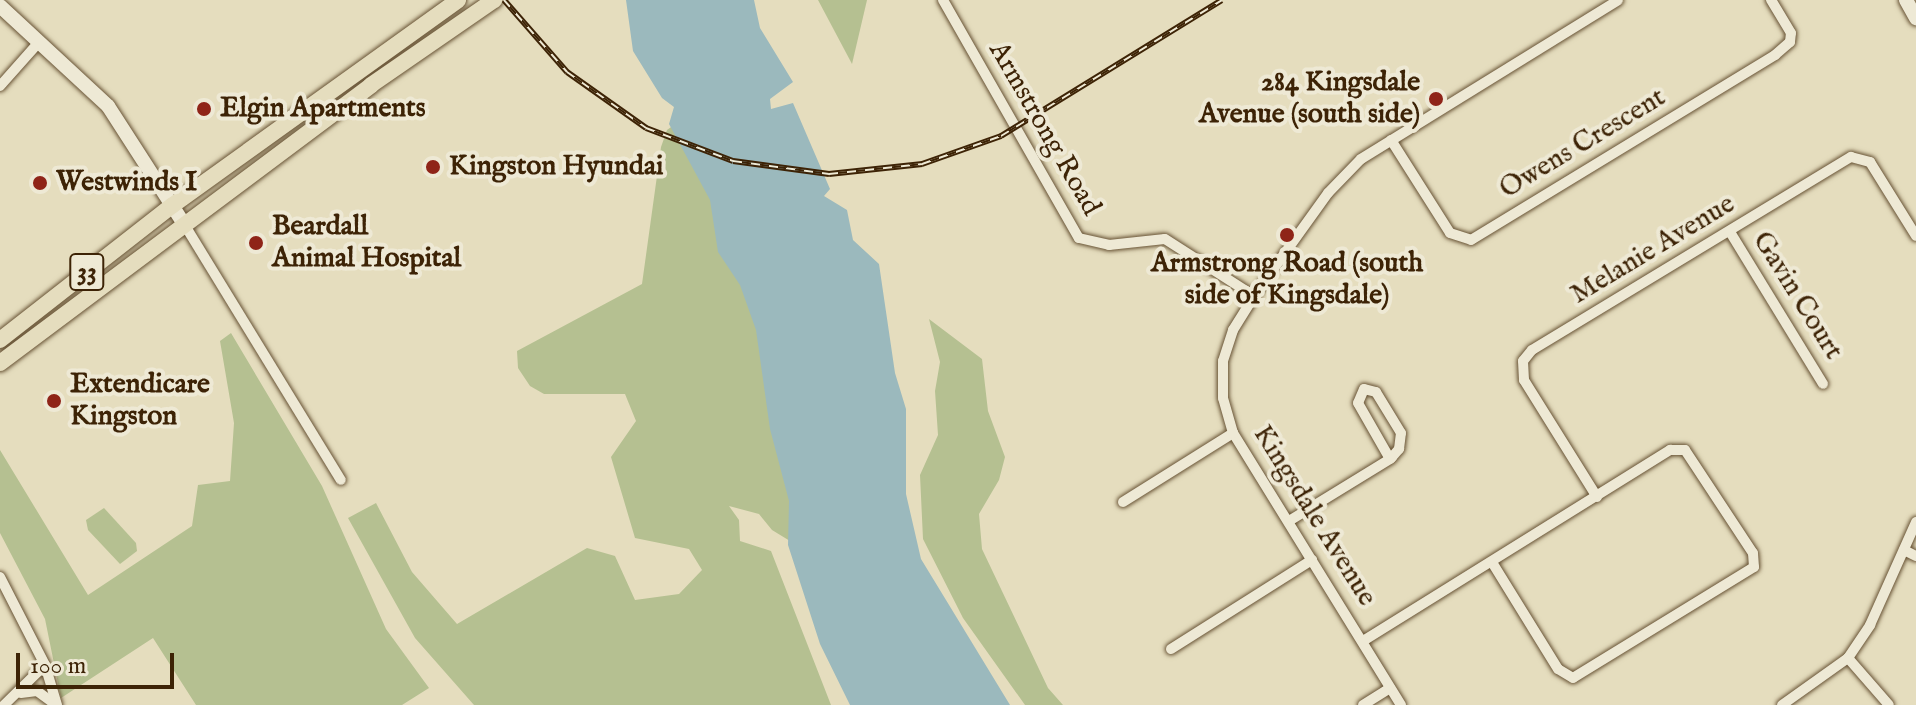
<!DOCTYPE html>
<html>
<head>
<meta charset="utf-8">
<style>
	body { margin:0 }
	#map { position:relative; width:1916px; height:705px; overflow:hidden; background:#e5ddbe; font-family:"IM FELL English",serif }
	div>[style] { position:absolute }
	.green>* { inset:0; background:#b5c091 }
	.water>* { inset:0; background:#9bb9bd }
	.roads { filter:drop-shadow(0 0 2px #675234) drop-shadow(0 0 2px #675234) }
	.street>* { height:10px; margin:-5px; padding:0 5px; transform-origin:5px; border-radius:5px; background:#eee9d5 }
	.secondary>* { height:14px; margin:-7px; padding:0 7px; transform-origin:7px; border-radius:7px; background:#eee9d5 }
	.primary>* { height:16px; margin:-8px; padding:0 8px; transform-origin:8px; border-radius:8px; background:#e5ddbe }
	.rail>* { height:6px; margin-top:-3px; transform-origin:0; background:repeating-linear-gradient(90deg,#eee9d5 0 9px,#3d2306 0 18px); box-sizing:border-box; border-block:2px solid #3d2306 }
	.dots>* { width:22px; height:22px; translate:-50% -50%; box-sizing:border-box; border:4px solid #eee9d5; border-radius:50% }
	span { translate:-50% -50%; white-space:nowrap; text-align:center; line-height:1.15; -webkit-text-stroke:8px #eee9d5; paint-order:stroke }
	.shield-label span { padding:2px 6px; background:#eee9d5; border:2px solid; border-radius:6px; -webkit-text-stroke-width:0 }
	.shield-label { font-size:26px; color:#3d2306; font-weight:700 }
	.poi-label { font-size:28px; color:#3d2306; font-weight:700 }
	.right { translate:-100% -50%; text-align:right }
	.left { translate:0 -50%; text-align:left }
	.street-label { font-size:28px; color:#3d2306 }
	.scale { position:absolute; left:16px; top:653px; width:158px; height:36px; box-sizing:border-box; border:4px solid #3d2306; border-top:0; padding-left:10px; font-size:24px; line-height:28px; white-space:nowrap; color:#3d2306; -webkit-text-stroke:6px #eee9d5; paint-order:stroke }
</style>
</head>
<body>
<div id="map">
	<div class="green">
		<i style="clip-path:polygon(818px 0,867px 0,852px 64px)"></i>
		<i style="clip-path:polygon(689px 114px,731px 182px,808px 552px,772px 530px,759px 514px,729px 506px,739px 520px,740px 541px,771px 551px,831px 705px,474px 705px,415px 638px,348px 518px,376px 503px,412px 572px,457px 624px,587px 548px,615px 556px,635px 600px,679px 594px,702px 570px,689px 549px,635px 538px,611px 457px,636px 421px,625px 394px,544px 394px,530px 386px,518px 368px,517px 351px,642px 284px,661px 147px,667px 130px)"></i>
		<i style="clip-path:polygon(929px 319px,982px 359px,988px 411px,1005px 457px,999px 480px,979px 514px,982px 549px,1048px 688px,1063px 705px,1025px 705px,963px 618px,923px 539px,920px 475px,938px 435px,935px 391px,940px 362px)"></i>
		<i style="clip-path:polygon(231px 333px,322px 486px,386px 629px,429px 688px,402px 705px,196px 705px,153px 638px,61px 698px,45px 619px,0 533px,0 450px,88px 595px,192px 526px,198px 485px,230px 481px,234px 423px,220px 341px)"></i>
		<i style="clip-path:polygon(104px 508px,136px 543px,137px 551px,120px 564px,88px 530px,86px 520px)"></i>
	</div>
	<div class="water">
		<i style="clip-path:polygon(626px 0,754px 0,760px 28px,793px 82px,770px 99px,771px 109px,793px 103px,830px 189px,824px 196px,847px 210px,853px 240px,879px 264px,895px 373px,906px 409px,906px 494px,921px 559px,1010px 705px,850px 705px,820px 644px,788px 545px,789px 501px,770px 429px,756px 330px,740px 285px,718px 252px,710px 200px,669px 124px,674px 107px,662px 98px,633px 51px)"></i>
	</div>
	<div class="roads">
		<div class="street">
			<i style="left:943px;top:0;width:274px;rotate:60.3deg"></i>
			<i style="left:1079px;top:238px;width:31px;rotate:13deg"></i>
			<i style="left:1109px;top:245px;width:56px;rotate:-6.1deg"></i>
			<i style="left:1165px;top:239px;width:106px;rotate:32.6deg"></i>
			<i style="left:0;top:86px;width:60px;rotate:-48.4deg"></i>
			<i style="left:1391px;top:140px;width:110px;rotate:57.6deg"></i>
			<i style="left:1450px;top:233px;width:22px;rotate:18deg"></i>
			<i style="left:1471px;top:240px;width:356px;rotate:-31.3deg"></i>
			<i style="left:1775px;top:55px;width:20px;rotate:-41deg"></i>
			<i style="left:1790px;top:42px;width:9px;rotate:-84deg"></i>
			<i style="left:1791px;top:33px;width:39px;rotate:-121deg"></i>
			<i style="left:184px;top:224px;width:300px;rotate:58.5deg"></i>
			<i style="left:1730px;top:232px;width:178px;rotate:58.5deg"></i>
			<i style="left:1597px;top:497px;width:138px;rotate:-122deg"></i>
			<i style="left:1524px;top:380px;width:19px;rotate:-93deg"></i>
			<i style="left:1523px;top:361px;width:14px;rotate:-51deg"></i>
			<i style="left:1532px;top:350px;width:373px;rotate:-31.2deg"></i>
			<i style="left:1851px;top:157px;width:20px;rotate:15deg"></i>
			<i style="left:1870px;top:162px;width:87px;rotate:58.1deg"></i>
			<i style="left:1123px;top:502px;width:130px;rotate:-32.1deg"></i>
			<i style="left:1289px;top:521px;width:119px;rotate:-31.5deg"></i>
			<i style="left:1390px;top:459px;width:3px;rotate:-45deg"></i>
			<i style="left:1392px;top:457px;width:11px;rotate:-49deg"></i>
			<i style="left:1399px;top:449px;width:16px;rotate:-83deg"></i>
			<i style="left:1401px;top:433px;width:48px;rotate:-121.4deg"></i>
			<i style="left:1376px;top:392px;width:12px;rotate:-166deg"></i>
			<i style="left:1364px;top:389px;width:15px;rotate:113deg"></i>
			<i style="left:1358px;top:403px;width:64px;rotate:60.3deg"></i>
			<i style="left:1904px;top:550px;width:13px;rotate:27deg"></i>
			<i style="left:0;top:577px;width:99px;rotate:62.9deg"></i>
			<i style="left:45px;top:665px;width:42px;rotate:73.3deg"></i>
			<i style="left:1363px;top:641px;width:362px;rotate:-31.9deg"></i>
			<i style="left:1670px;top:450px;width:15px"></i>
			<i style="left:1685px;top:450px;width:123px;rotate:56.6deg"></i>
			<i style="left:1753px;top:553px;width:14px;rotate:86deg"></i>
			<i style="left:1754px;top:567px;width:212px;rotate:148.5deg"></i>
			<i style="left:1573px;top:678px;width:17px;rotate:-149deg"></i>
			<i style="left:1558px;top:669px;width:126px;rotate:-121.7deg"></i>
			<i style="left:1171px;top:649px;width:167px;rotate:-32.3deg"></i>
			<i style="left:1848px;top:658px;width:62px;rotate:48.9deg"></i>
			<i style="left:21px;top:693px;width:16px;rotate:-7deg"></i>
			<i style="left:37px;top:691px;width:24px;rotate:36deg"></i>
			<i style="left:4px;top:705px;width:57px;rotate:-44.3deg"></i>
			<i style="left:1363px;top:705px;width:32px;rotate:-32deg"></i>
			<i style="left:1401px;top:705px;width:320px;rotate:-121.7deg"></i>
			<i style="left:1233px;top:433px;width:36px;rotate:-106deg"></i>
			<i style="left:1223px;top:398px;width:37px;rotate:-90deg"></i>
			<i style="left:1223px;top:361px;width:33px;rotate:-72deg"></i>
			<i style="left:1233px;top:330px;width:40px;rotate:-58deg"></i>
			<i style="left:1254px;top:296px;width:127px;rotate:-54.3deg"></i>
			<i style="left:1328px;top:193px;width:47px;rotate:-45.9deg"></i>
			<i style="left:1361px;top:159px;width:302px;rotate:-31.7deg"></i>
			<i style="left:1782px;top:705px;width:81px;rotate:-35.5deg"></i>
			<i style="left:1848px;top:658px;width:40px;rotate:-56deg"></i>
			<i style="left:1870px;top:625px;width:113px;rotate:-65.9deg"></i>
		</div>
		<div class="secondary">
			<i style="left:1906px;top:0;width:21px;rotate:61deg"></i>
			<i style="left:0;top:6px;width:147px;rotate:42.8deg"></i>
			<i style="left:108px;top:106px;width:140px;rotate:57.2deg"></i>
		</div>
		<div class="primary">
			<i style="left:0;top:340px;width:219px;rotate:-38deg"></i>
			<i style="left:173px;top:205px;width:351px;rotate:-35.7deg"></i>
			<i style="left:0;top:363px;width:464px;rotate:-36.8deg"></i>
			<i style="left:371px;top:85px;width:150px;rotate:-34.6deg"></i>
		</div>
	</div>
	<div class="rail">
		<i style="left:504px;top:0;width:96px;rotate:48.8deg"></i>
		<i style="left:567px;top:72px;width:97px;rotate:35.3deg"></i>
		<i style="left:646px;top:128px;width:93px;rotate:20.8deg"></i>
		<i style="left:733px;top:161px;width:97px;rotate:7.7deg"></i>
		<i style="left:829px;top:174px;width:94px;rotate:-6.1deg"></i>
		<i style="left:922px;top:164px;width:84px;rotate:-19.5deg"></i>
		<i style="left:1001px;top:136px;width:259px;rotate:-31.6deg"></i>
	</div>
	<div class="dots">
		<i style="left:1436px;top:99px;background:#8f2418"></i>
		<i style="left:204px;top:109px;background:#8f2418"></i>
		<i style="left:433px;top:167px;background:#8f2418"></i>
		<i style="left:40px;top:183px;background:#8f2418"></i>
		<i style="left:1287px;top:235px;background:#8f2418"></i>
		<i style="left:256px;top:243px;background:#8f2418"></i>
		<i style="left:54px;top:401px;background:#8f2418"></i>
	</div>
	<div class="shield-label">
		<span style="left:87px;top:272px">33</span>
	</div>
	<div class="poi-label">
		<span class="right" style="left:1420px;top:99px">284 Kingsdale<br>Avenue (south side)</span>
		<span class="left" style="left:220px;top:109px">Elgin Apartments</span>
		<span class="left" style="left:449px;top:167px">Kingston Hyundai</span>
		<span class="left" style="left:56px;top:183px">Westwinds I</span>
		<span class="left" style="left:272px;top:243px">Beardall<br>Animal Hospital</span>
		<span style="left:1287px;top:280px">Armstrong Road (south<br>side of Kingsdale)</span>
		<span class="left" style="left:70px;top:401px">Extendicare<br>Kingston</span>
	</div>
	<div class="street-label">
		<span style="left:1044px;top:129px;rotate:60deg">Armstrong Road</span>
		<span style="left:1583px;top:144px;rotate:-31deg">Owens Crescent</span>
		<span style="left:1653px;top:250px;rotate:-31deg">Melanie Avenue</span>
		<span style="left:1797px;top:296px;rotate:58deg">Gavin Court</span>
		<span style="left:1314px;top:516px;rotate:58deg">Kingsdale Avenue</span>
	</div>
	<div class="scale">100 m</div>
</div>
</body>
</html>
